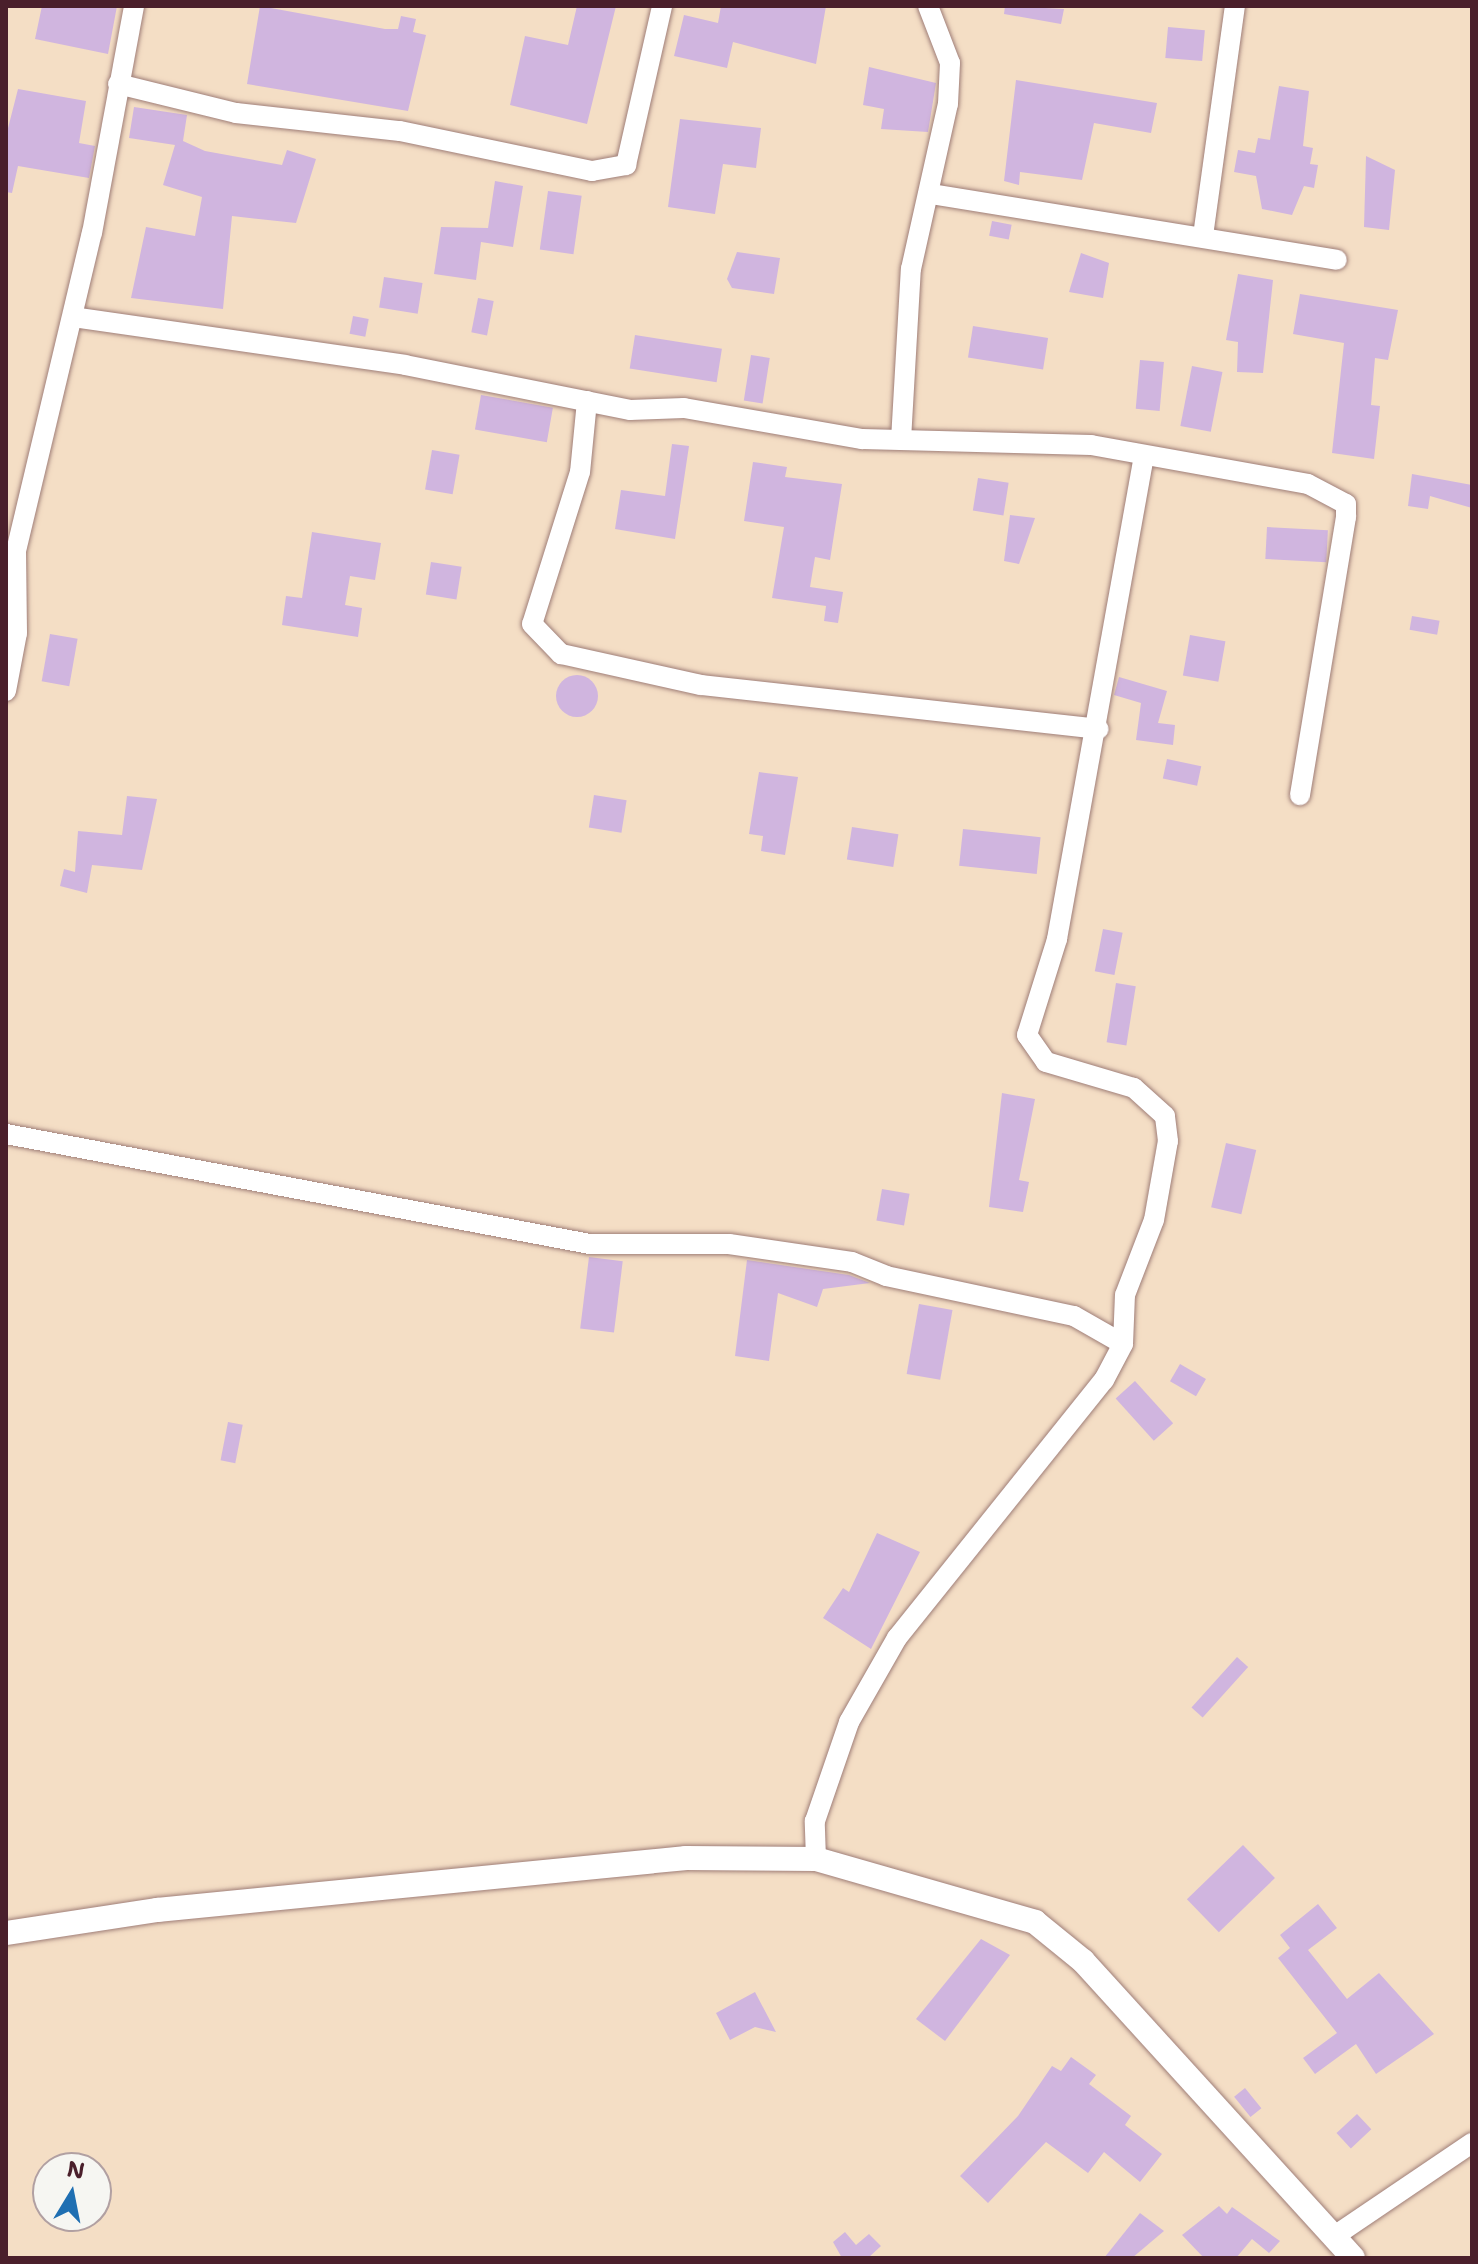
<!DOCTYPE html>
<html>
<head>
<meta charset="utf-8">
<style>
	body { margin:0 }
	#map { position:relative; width:1478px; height:2264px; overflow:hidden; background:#f4dec5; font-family:"Shantell Sans",sans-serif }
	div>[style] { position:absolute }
	.building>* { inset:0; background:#d0b5df; transform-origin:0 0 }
	.round { border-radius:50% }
	.roads { filter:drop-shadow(0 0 2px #9f7e78) drop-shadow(0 0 2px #9f7e78) }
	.minor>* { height:20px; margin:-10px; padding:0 10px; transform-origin:10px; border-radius:10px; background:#fff }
	.tertiary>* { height:24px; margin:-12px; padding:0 12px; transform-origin:12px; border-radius:12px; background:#fff }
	span { translate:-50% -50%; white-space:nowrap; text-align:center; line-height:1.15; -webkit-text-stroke:7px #f6f6f2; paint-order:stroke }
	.frame { position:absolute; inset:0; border:8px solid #4a1f2b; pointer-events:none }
	.north { position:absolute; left:32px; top:2152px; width:80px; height:80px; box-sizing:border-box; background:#f6f6f2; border:2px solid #b1a0a2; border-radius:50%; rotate:10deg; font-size:22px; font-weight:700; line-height:32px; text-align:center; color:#4a1f2b }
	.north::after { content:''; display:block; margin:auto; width:28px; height:36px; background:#1f6fb2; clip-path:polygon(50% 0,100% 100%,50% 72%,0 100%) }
</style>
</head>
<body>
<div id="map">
	<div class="building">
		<i style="clip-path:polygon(42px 6px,117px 6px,108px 54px,35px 39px)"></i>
		<i style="clip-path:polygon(260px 6px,385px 29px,398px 29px,401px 16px,416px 19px,413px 32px,426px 35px,408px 111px,247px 84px)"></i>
		<i style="clip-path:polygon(577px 6px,616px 6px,587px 124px,510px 105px,525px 36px,568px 45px)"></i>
		<i style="clip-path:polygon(721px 6px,826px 6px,816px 64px,733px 42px,727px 68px,674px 56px,684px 15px,718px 23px)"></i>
		<i style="clip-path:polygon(1005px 6px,1064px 9px,1061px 24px,1004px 14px)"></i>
		<i style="left:1168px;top:27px;width:37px;height:31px;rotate:5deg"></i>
		<i style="clip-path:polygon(869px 67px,936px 83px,928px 132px,881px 129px,884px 109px,863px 105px)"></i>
		<i style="clip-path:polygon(1016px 80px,1157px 103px,1151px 133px,1094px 123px,1082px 180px,1020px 172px,1019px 185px,1004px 181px)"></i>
		<i style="clip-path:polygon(1279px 86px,1309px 91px,1303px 146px,1313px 148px,1310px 164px,1318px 165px,1314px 188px,1304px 186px,1292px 215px,1262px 209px,1256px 176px,1234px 172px,1238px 150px,1255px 153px,1258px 138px,1270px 140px)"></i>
		<i style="clip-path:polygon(18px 89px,86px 101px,79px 143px,95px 146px,89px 178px,18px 166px,12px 193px,6px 192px,6px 136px)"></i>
		<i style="clip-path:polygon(134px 107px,187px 115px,183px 141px,205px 151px,282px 165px,287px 150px,316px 159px,296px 223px,232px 216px,223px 309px,131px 298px,146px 227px,195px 236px,202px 197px,163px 185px,175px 145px,129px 138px)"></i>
		<i style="clip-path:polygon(680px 119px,761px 128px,756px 168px,723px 164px,715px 214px,668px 207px)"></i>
		<i style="clip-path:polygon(1366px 156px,1395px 170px,1389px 230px,1364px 227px)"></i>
		<i style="clip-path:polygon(495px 181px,523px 186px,513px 247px,481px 242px,476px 280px,434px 274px,441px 227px,488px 228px)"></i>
		<i style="left:548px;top:191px;width:34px;height:59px;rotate:8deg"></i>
		<i style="left:992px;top:221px;width:20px;height:15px;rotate:11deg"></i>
		<i style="clip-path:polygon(737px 252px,780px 258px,774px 294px,732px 288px,727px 279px)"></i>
		<i style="clip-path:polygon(1081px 253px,1109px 263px,1103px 298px,1069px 292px)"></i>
		<i style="clip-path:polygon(1238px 274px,1273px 280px,1263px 373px,1237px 372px,1238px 342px,1226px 340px)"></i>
		<i style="left:384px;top:277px;width:39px;height:31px;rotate:9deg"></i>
		<i style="clip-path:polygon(1300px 294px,1398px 310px,1388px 360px,1375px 358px,1371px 405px,1380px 406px,1374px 459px,1332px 453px,1344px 343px,1293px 334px)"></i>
		<i style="left:478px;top:298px;width:16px;height:35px;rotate:11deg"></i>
		<i style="left:353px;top:316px;width:16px;height:18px;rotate:11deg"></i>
		<i style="left:973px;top:326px;width:76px;height:32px;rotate:9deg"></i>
		<i style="left:635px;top:335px;width:88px;height:34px;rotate:9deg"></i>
		<i style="left:751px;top:355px;width:19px;height:46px;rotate:9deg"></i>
		<i style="left:1140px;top:360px;width:24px;height:49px;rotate:5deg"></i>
		<i style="left:1192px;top:366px;width:31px;height:61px;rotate:11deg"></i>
		<i style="left:481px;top:395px;width:73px;height:35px;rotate:10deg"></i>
		<i style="clip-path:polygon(672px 444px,689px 446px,675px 539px,615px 529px,621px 490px,665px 496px)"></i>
		<i style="left:432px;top:450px;width:28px;height:40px;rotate:10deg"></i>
		<i style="clip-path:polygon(753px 462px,787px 467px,785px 477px,842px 484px,830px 560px,815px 557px,810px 587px,843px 592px,838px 623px,824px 621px,826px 606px,772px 598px,784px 527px,744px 521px)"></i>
		<i style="clip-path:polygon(1412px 474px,1472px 485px,1472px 508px,1430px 496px,1428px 509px,1408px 506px)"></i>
		<i style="left:978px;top:478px;width:31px;height:33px;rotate:9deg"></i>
		<i style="clip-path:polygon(1010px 515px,1035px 518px,1019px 564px,1004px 561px)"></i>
		<i style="left:1267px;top:527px;width:61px;height:32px;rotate:3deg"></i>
		<i style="clip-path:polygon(312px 532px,381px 543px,375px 580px,350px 576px,345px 605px,362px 608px,358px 637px,282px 625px,286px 596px,302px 598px)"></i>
		<i style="left:431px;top:562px;width:31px;height:33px;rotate:9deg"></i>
		<i style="left:1412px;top:616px;width:28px;height:14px;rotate:10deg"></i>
		<i style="left:50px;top:634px;width:28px;height:48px;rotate:10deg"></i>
		<i style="left:1190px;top:635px;width:36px;height:41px;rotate:10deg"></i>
		<i class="round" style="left:556px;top:675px;width:42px;height:42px"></i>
		<i style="clip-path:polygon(1119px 677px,1167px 691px,1158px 723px,1175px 725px,1173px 745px,1136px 740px,1141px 703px,1114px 695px)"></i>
		<i style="left:1167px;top:759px;width:35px;height:20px;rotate:12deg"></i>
		<i style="clip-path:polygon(759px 772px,798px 777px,785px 855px,761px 851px,763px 836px,749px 834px)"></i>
		<i style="left:594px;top:795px;width:33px;height:33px;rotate:9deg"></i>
		<i style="clip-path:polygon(127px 796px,157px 799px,142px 870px,92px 865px,87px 893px,60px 886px,64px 869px,75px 872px,78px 831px,122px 835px)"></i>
		<i style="left:852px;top:827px;width:47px;height:33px;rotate:9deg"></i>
		<i style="left:963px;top:829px;width:78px;height:37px;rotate:6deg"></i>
		<i style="left:1103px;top:929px;width:20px;height:43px;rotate:11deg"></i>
		<i style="left:1116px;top:983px;width:20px;height:60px;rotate:9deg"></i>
		<i style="clip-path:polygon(1002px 1093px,1035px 1099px,1019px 1180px,1029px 1182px,1023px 1212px,989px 1207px)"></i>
		<i style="left:1226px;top:1143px;width:31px;height:66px;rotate:13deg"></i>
		<i style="left:882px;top:1189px;width:28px;height:32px;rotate:10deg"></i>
		<i style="left:589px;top:1257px;width:34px;height:72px;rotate:7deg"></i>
		<i style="clip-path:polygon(747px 1260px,849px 1275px,870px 1283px,823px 1289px,817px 1307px,778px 1293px,769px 1361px,735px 1356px)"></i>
		<i style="left:919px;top:1304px;width:34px;height:71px;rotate:10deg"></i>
		<i style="left:1180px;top:1364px;width:30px;height:20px;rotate:30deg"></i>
		<i style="left:1135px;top:1381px;width:57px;height:26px;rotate:48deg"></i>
		<i style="left:228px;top:1422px;width:15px;height:39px;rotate:11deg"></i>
		<i style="clip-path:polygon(877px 1533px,920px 1552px,871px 1649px,823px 1618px,843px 1588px,849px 1592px)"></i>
		<i style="left:1237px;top:1657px;width:15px;height:68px;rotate:42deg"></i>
		<i style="left:1243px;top:1845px;width:46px;height:78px;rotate:46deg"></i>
		<i style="clip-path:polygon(1318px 1904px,1337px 1928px,1308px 1950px,1347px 1999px,1379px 1973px,1434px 2034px,1376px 2074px,1356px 2044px,1315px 2074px,1303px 2058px,1337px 2033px,1278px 1958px,1290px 1948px,1280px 1935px)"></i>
		<i style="clip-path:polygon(981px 1939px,1010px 1955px,945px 2041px,916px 2019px)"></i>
		<i style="clip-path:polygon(755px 1992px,776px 2032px,755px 2027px,730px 2040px,716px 2013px)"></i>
		<i style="clip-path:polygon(1071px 2057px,1096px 2075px,1089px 2084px,1131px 2116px,1125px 2125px,1162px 2154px,1140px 2182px,1104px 2152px,1088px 2173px,1046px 2142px,988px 2203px,960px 2176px,1018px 2116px,1052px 2066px,1061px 2071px)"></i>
		<i style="left:1245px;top:2088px;width:26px;height:14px;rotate:51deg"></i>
		<i style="left:1357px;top:2114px;width:21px;height:28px;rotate:47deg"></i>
		<i style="clip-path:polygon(1219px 2206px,1227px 2214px,1232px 2207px,1280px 2241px,1269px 2253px,1252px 2239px,1236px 2258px,1204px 2258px,1182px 2235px)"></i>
		<i style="clip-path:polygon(1140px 2213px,1164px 2231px,1132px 2258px,1104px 2258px)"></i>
		<i style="clip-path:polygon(845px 2232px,856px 2245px,869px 2234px,881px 2246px,868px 2258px,842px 2258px,833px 2242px)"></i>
	</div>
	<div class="roads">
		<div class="minor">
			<i style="left:118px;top:84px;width:122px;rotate:13.8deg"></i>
			<i style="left:236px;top:113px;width:165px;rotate:6.3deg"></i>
			<i style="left:400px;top:131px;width:196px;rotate:11.8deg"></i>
			<i style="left:592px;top:171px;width:35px;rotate:-10deg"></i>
			<i style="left:626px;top:165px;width:163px;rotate:-77.2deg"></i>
			<i style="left:931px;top:194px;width:411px;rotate:9.2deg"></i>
			<i style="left:1203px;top:236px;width:232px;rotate:-82.1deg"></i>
			<i style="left:73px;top:317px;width:335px;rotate:8.2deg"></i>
			<i style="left:405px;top:365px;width:229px;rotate:11.3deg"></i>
			<i style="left:630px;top:410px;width:54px;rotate:-2.1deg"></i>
			<i style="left:684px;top:408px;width:181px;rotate:9.9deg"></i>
			<i style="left:862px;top:439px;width:229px;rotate:1.5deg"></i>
			<i style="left:1091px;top:445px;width:220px;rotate:10.2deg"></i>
			<i style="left:1308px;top:484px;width:43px;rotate:27.8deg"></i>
			<i style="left:1346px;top:504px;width:13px;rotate:90deg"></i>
			<i style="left:1346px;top:517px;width:282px;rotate:99.4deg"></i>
			<i style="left:587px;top:401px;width:71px;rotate:95.6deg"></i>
			<i style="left:580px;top:472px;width:159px;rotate:107.5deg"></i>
			<i style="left:532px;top:624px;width:42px;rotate:46deg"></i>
			<i style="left:561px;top:654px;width:143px;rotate:12.5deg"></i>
			<i style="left:701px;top:685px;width:400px;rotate:6.3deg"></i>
			<i style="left:901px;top:440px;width:171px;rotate:-86.7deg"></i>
			<i style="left:911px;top:269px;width:169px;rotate:-77.4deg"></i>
			<i style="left:948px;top:104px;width:41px;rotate:-87.2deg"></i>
			<i style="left:950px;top:63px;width:61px;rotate:-111.1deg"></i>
			<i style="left:6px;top:691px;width:59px;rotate:-79.3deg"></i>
			<i style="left:17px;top:633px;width:82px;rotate:-90.7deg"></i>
			<i style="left:16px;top:551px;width:327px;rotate:-76.6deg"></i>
			<i style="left:92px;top:233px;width:231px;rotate:-79.5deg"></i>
			<i style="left:6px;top:1134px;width:594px;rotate:10.67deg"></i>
			<i style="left:590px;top:1244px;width:139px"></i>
			<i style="left:729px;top:1244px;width:124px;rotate:8.3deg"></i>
			<i style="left:852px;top:1262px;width:37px;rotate:22deg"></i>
			<i style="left:886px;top:1276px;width:192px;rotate:12deg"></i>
			<i style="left:1074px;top:1316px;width:56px;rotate:29.7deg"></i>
			<i style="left:816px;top:1859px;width:38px;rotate:-92deg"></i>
			<i style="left:815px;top:1821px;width:105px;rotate:-71deg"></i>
			<i style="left:849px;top:1722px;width:97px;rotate:-60.3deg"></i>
			<i style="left:897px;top:1638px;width:331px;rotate:-51.3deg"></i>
			<i style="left:1104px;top:1380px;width:41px;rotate:-62.2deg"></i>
			<i style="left:1123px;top:1344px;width:49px;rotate:-87.7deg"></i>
			<i style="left:1125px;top:1295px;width:80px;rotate:-68.9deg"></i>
			<i style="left:1154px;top:1220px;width:80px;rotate:-80deg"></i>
			<i style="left:1168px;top:1141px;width:25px;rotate:-97deg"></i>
			<i style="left:1165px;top:1116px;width:42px;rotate:-137.9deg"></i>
			<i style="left:1134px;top:1088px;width:92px;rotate:-163.5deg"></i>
			<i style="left:1046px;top:1062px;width:33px;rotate:-125deg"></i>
			<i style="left:1027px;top:1035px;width:101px;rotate:-72.6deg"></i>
			<i style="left:1057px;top:939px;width:490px;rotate:-79.8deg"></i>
			<i style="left:1333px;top:2237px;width:168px;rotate:-34.1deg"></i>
		</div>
		<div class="tertiary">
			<i style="left:6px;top:1933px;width:153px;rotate:-8.7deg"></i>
			<i style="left:157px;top:1910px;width:532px;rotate:-5.61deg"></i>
			<i style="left:686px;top:1858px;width:130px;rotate:0.4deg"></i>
			<i style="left:816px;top:1859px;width:228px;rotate:16deg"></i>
			<i style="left:1035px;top:1922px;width:62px;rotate:39.1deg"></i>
			<i style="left:1083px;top:1961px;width:401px;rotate:47.7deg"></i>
		</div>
	</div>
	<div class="frame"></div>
	<div class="north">N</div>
</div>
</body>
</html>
